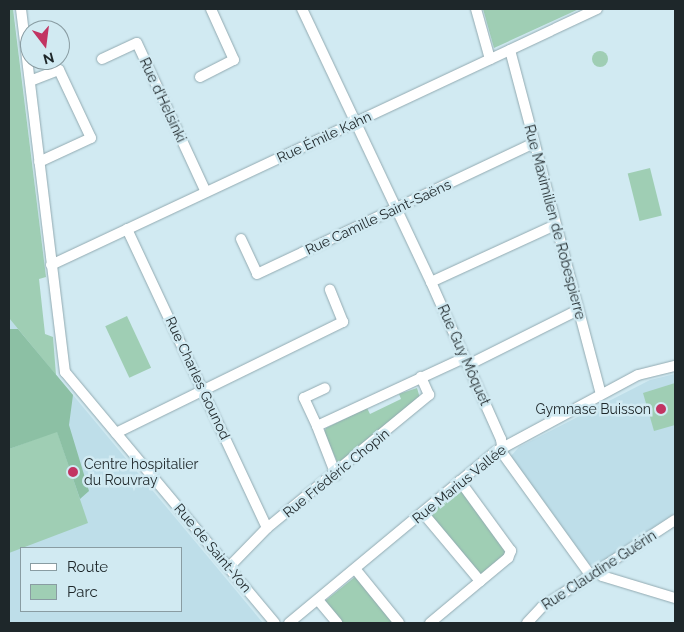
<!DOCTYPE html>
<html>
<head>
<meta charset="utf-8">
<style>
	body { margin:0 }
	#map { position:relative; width:684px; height:632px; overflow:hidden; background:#d1eaf2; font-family:Raleway,sans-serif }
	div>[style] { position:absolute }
	.built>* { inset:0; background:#bedee9 }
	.green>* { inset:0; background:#9fceb4; transform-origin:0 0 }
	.round { border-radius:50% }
	.forest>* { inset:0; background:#8cc0a4 }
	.roads { filter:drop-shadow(0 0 1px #92aab1) drop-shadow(0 0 1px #92aab1) }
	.street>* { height:10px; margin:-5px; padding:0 5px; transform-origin:5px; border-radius:5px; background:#fff }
	.dots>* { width:14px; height:14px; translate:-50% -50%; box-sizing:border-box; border:2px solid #d1eaf2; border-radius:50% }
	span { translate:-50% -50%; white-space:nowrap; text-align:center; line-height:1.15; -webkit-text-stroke:5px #d1eaf2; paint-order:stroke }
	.street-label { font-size:14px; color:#1e272a }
	.poi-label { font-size:14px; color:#1e272a }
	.right { translate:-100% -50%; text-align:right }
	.left { translate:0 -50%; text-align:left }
	.frame { position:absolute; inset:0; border:10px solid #1e272a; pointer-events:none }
	.legend { position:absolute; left:20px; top:547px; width:162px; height:65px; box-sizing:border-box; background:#d1eaf2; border:1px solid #899ca2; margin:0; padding:6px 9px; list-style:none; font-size:15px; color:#1e272a }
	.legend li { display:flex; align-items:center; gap:10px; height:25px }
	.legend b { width:25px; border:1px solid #899ca2 }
	.north { position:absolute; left:20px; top:20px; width:50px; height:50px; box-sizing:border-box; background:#d1eaf2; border:1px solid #899ca2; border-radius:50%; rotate:165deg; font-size:14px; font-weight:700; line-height:20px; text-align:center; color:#1e272a }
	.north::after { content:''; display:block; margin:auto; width:18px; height:22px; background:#c23462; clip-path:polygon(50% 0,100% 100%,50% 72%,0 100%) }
</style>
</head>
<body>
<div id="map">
	<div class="built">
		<i style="clip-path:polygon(evenodd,9px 318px,73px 395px,263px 623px,9px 623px,9px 318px,21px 548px,181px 548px,181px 611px,21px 611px,21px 548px)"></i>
		<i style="clip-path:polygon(675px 374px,675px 513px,595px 566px,590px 565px,511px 456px,519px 447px,650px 380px)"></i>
	</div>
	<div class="green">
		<i style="clip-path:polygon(9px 9px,13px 9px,46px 277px,39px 279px,45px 334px,53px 337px,56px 375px,9px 318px)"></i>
		<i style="clip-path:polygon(483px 9px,579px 9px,494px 48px)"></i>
		<i class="round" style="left:592px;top:51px;width:16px;height:16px"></i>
		<i style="left:650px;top:168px;width:49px;height:23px;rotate:76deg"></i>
		<i style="left:127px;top:316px;width:57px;height:24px;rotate:65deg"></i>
		<i style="clip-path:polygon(675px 383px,675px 425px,654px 431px,643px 393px)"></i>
		<i style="clip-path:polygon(417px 388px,420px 398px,338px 464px,324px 432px,326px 428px,367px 408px,370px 414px,401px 399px,399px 394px)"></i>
		<i style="clip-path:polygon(57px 431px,88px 523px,9px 553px,9px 449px)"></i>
		<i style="clip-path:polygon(460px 488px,507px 551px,506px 556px,480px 576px,429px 514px)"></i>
		<i style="clip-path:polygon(356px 576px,394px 623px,343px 623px,325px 601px)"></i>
	</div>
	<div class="forest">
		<i style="clip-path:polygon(9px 329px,18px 329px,73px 395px,69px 425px,89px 491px,80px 499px,57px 432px,9px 449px)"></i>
	</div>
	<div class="roads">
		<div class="street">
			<i style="left:21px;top:9px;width:366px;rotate:83.1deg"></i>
			<i style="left:65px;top:372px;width:327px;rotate:50.1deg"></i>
			<i style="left:302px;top:9px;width:302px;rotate:64.7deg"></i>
			<i style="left:431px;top:282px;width:172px;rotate:66deg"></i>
			<i style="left:501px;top:439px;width:15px;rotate:82deg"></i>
			<i style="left:503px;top:454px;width:150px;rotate:54.2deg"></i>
			<i style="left:476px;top:9px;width:52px;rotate:74.4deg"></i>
			<i style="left:510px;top:50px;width:356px;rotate:75.2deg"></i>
			<i style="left:102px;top:59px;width:38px;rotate:-25deg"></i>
			<i style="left:137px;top:43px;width:164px;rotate:65.2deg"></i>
			<i style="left:200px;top:77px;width:38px;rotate:-27deg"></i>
			<i style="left:234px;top:60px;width:56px;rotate:-114.3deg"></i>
			<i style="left:30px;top:81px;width:31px;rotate:-21deg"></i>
			<i style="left:59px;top:70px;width:75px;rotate:64.8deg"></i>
			<i style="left:91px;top:138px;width:57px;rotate:155.2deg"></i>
			<i style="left:127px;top:229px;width:330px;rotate:64.9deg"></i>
			<i style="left:241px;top:239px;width:38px;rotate:65deg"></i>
			<i style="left:257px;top:274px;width:306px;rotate:-25.3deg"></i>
			<i style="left:51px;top:265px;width:603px;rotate:-25.12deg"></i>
			<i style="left:431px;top:282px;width:136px;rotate:-24.7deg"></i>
			<i style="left:468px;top:365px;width:123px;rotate:-26.6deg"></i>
			<i style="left:317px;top:426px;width:31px;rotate:-115deg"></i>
			<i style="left:304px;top:398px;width:23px;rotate:-25deg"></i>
			<i style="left:116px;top:433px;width:253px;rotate:-26.1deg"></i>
			<i style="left:343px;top:322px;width:35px;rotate:-112deg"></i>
			<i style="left:336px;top:475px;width:53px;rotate:-111.2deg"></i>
			<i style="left:317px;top:426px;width:162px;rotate:-24.8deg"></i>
			<i style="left:423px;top:513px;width:89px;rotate:50deg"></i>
			<i style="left:230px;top:566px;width:53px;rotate:-45.8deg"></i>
			<i style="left:267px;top:528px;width:210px;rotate:-39.4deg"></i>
			<i style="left:429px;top:395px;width:20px;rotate:-114deg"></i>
			<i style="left:356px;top:570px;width:68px;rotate:50.9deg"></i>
			<i style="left:598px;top:571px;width:6px;rotate:51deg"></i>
			<i style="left:602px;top:576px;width:76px;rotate:16.8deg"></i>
			<i style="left:318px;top:600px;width:30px;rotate:50deg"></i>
			<i style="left:289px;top:623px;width:268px;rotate:-39.7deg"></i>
			<i style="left:495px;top:452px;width:162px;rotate:-28.3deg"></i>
			<i style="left:638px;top:375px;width:38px;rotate:-14deg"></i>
			<i style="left:430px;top:623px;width:102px;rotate:-39.8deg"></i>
			<i style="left:508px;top:558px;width:8px;rotate:-67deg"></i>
			<i style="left:511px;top:551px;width:87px;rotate:-126.1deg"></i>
			<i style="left:527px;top:623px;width:22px;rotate:-47deg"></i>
			<i style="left:542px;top:607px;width:159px;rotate:-33.2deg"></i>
		</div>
	</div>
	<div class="dots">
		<i style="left:661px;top:409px;background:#c23462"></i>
		<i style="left:73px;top:472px;background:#c23462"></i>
	</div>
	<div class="street-label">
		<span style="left:163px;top:100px;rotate:65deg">Rue d'Helsinki</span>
		<span style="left:324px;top:137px;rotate:-25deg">Rue Émile Kahn</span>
		<span style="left:378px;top:217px;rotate:-25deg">Rue Camille Saint-Saëns</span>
		<span style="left:555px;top:222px;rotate:75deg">Rue Maximilien de Robespierre</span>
		<span style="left:464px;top:355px;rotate:66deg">Rue Guy Môquet</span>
		<span style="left:198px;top:378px;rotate:65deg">Rue Charles Gounod</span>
		<span style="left:336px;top:473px;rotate:-39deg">Rue Frédéric Chopin</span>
		<span style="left:459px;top:484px;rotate:-39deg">Rue Marius Vallée</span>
		<span style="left:213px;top:548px;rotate:50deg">Rue de Saint-Yon</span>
		<span style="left:599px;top:570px;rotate:-33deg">Rue Claudine Guérin</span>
	</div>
	<div class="poi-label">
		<span class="right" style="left:651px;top:409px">Gymnase Buisson</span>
		<span class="left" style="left:84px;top:472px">Centre hospitalier<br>du Rouvray</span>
	</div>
	<div class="frame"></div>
	<ul class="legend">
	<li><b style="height:6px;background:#fff"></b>Route</li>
	<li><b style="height:14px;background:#9fceb4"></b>Parc</li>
	</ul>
	<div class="north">N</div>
</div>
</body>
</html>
